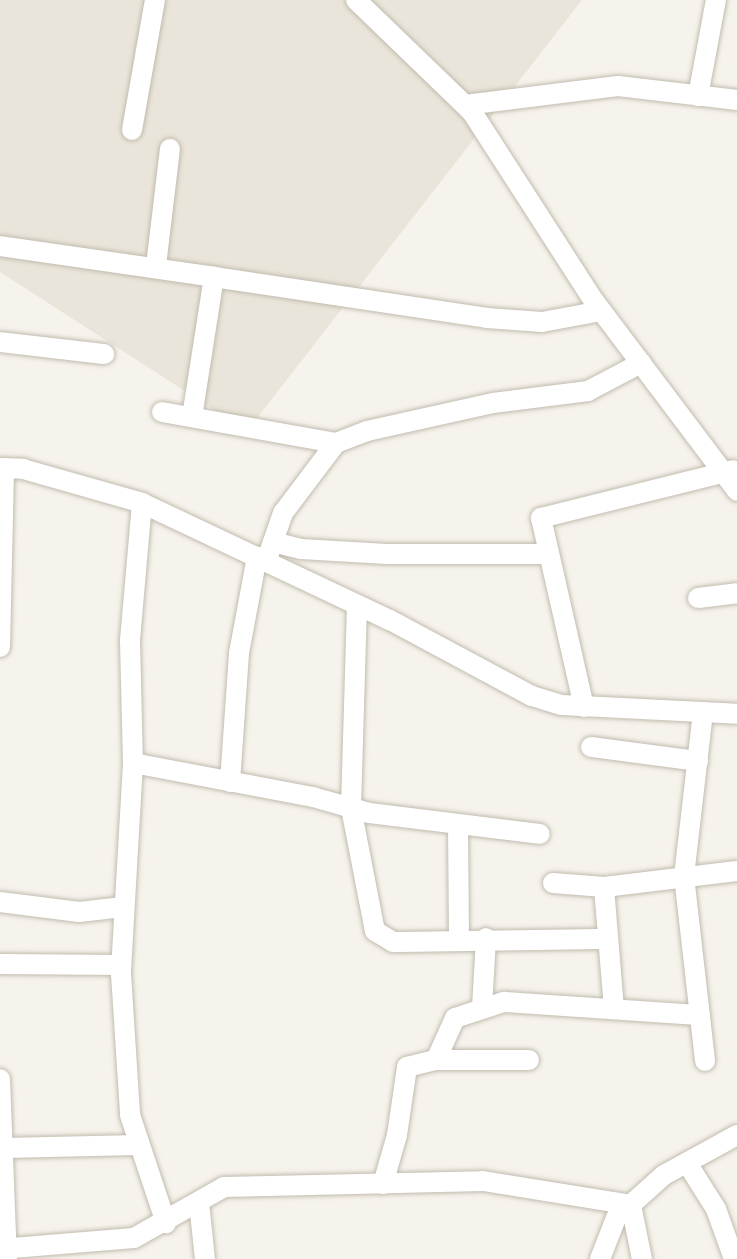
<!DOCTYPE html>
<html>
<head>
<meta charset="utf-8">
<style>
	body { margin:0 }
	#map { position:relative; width:737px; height:1259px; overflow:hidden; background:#f6f3ec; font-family:Jost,sans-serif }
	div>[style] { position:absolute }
	.residential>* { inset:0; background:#eae5da }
	.roads { filter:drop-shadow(0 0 2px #c2bbae) drop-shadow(0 0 2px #c2bbae) }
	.street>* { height:20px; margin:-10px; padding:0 10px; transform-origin:10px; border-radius:10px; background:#fff }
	span { translate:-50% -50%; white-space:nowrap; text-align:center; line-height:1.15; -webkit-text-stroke:6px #fff; paint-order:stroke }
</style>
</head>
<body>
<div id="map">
	<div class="residential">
		<i style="clip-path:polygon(0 0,582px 0,247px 431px,0 272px)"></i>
	</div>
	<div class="roads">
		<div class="street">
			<i style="left:356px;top:0;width:161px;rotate:44deg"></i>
			<i style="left:472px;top:112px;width:225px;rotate:57.2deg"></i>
			<i style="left:594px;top:301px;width:238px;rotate:53deg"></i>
			<i style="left:698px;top:96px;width:98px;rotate:-79.4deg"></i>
			<i style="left:465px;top:105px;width:154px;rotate:-7.1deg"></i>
			<i style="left:618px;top:86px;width:120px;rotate:6.7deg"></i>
			<i style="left:132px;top:130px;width:132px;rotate:-80deg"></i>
			<i style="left:0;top:246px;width:216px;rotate:8.2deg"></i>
			<i style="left:156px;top:266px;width:118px;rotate:-83.2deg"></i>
			<i style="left:0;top:342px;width:105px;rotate:6.6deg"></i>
			<i style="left:162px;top:412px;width:177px;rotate:10.1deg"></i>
			<i style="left:192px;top:417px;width:142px;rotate:-81.1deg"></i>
			<i style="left:214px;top:277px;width:276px;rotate:8.5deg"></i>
			<i style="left:487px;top:318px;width:55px;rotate:4.2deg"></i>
			<i style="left:542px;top:322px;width:60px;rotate:-10.6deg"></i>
			<i style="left:0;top:468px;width:23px;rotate:2deg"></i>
			<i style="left:23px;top:469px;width:124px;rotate:15.9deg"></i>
			<i style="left:142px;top:503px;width:274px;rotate:25.3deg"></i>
			<i style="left:390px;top:620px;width:161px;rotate:28.2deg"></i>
			<i style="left:532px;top:696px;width:31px;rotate:17deg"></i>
			<i style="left:562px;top:705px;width:175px;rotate:2.9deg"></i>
			<i style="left:142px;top:503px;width:139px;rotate:95deg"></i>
			<i style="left:130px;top:641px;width:122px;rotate:88.6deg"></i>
			<i style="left:133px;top:763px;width:211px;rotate:93.3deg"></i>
			<i style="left:121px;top:974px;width:141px;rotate:86.3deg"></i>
			<i style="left:130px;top:1115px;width:114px;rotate:71.6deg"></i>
			<i style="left:273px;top:542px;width:29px;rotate:14deg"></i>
			<i style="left:301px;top:549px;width:86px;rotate:3.3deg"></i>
			<i style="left:387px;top:554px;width:161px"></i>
			<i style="left:266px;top:562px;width:52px;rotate:-70.9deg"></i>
			<i style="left:283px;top:513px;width:88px;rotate:-52.9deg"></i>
			<i style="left:336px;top:443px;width:33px;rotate:-21deg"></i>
			<i style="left:367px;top:431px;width:129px;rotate:-12.5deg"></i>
			<i style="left:493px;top:403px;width:96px;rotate:-7.2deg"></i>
			<i style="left:588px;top:391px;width:60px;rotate:-27.8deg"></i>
			<i style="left:698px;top:598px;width:39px;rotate:-7deg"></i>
			<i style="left:357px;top:605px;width:203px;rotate:91.7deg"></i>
			<i style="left:351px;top:808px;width:125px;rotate:79deg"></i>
			<i style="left:375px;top:931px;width:21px;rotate:31deg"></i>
			<i style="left:393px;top:942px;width:215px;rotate:-0.8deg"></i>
			<i style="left:0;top:647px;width:179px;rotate:-88.7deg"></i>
			<i style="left:584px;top:707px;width:194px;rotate:-102.8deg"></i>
			<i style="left:541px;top:518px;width:198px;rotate:-14deg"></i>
			<i style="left:703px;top:712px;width:165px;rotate:96.6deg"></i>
			<i style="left:684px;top:876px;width:186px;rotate:83.5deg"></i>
			<i style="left:591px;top:747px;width:108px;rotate:7.5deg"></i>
			<i style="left:133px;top:763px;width:183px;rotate:10.7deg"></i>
			<i style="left:313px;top:797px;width:58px;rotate:15.9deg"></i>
			<i style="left:369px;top:813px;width:172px;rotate:7deg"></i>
			<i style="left:230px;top:782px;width:129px;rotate:-86deg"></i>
			<i style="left:239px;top:653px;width:98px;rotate:-79.4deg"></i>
			<i style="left:458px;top:824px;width:115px;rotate:89.5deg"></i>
			<i style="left:553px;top:883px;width:51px;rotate:4.5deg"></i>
			<i style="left:0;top:902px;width:80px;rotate:7.2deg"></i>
			<i style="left:79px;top:912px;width:44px;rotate:-6.5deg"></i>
			<i style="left:0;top:964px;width:121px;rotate:0.5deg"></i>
			<i style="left:482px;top:1008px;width:70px;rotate:-86.7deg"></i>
			<i style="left:614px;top:1009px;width:122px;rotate:-94.7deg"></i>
			<i style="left:604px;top:887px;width:134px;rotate:-6.9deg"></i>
			<i style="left:436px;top:1060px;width:93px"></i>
			<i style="left:0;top:1079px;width:180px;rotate:87.8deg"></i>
			<i style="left:3px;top:1148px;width:136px;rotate:-1.3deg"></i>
			<i style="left:687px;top:1163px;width:54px;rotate:57.8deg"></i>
			<i style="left:716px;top:1209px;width:53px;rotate:70.2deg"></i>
			<i style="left:383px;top:1184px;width:51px;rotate:-74.1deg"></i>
			<i style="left:397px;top:1135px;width:69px;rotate:-81.6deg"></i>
			<i style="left:407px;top:1067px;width:30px;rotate:-14deg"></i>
			<i style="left:436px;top:1060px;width:46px;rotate:-65.7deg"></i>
			<i style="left:455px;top:1018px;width:52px;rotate:-18.1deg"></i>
			<i style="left:504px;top:1002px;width:196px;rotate:3.8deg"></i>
			<i style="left:199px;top:1203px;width:56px;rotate:83.9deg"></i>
			<i style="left:0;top:1249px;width:134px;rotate:-4.7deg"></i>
			<i style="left:134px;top:1238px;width:103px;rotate:-29.5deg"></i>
			<i style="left:224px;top:1187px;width:259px;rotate:-1.3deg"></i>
			<i style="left:483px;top:1181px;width:150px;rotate:9.2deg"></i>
			<i style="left:631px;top:1205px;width:55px;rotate:78.5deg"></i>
			<i style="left:600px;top:1259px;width:44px;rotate:-68.7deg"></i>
			<i style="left:616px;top:1218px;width:64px;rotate:-41.9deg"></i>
			<i style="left:664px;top:1175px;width:83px;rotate:-28.7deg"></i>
		</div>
	</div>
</div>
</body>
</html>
